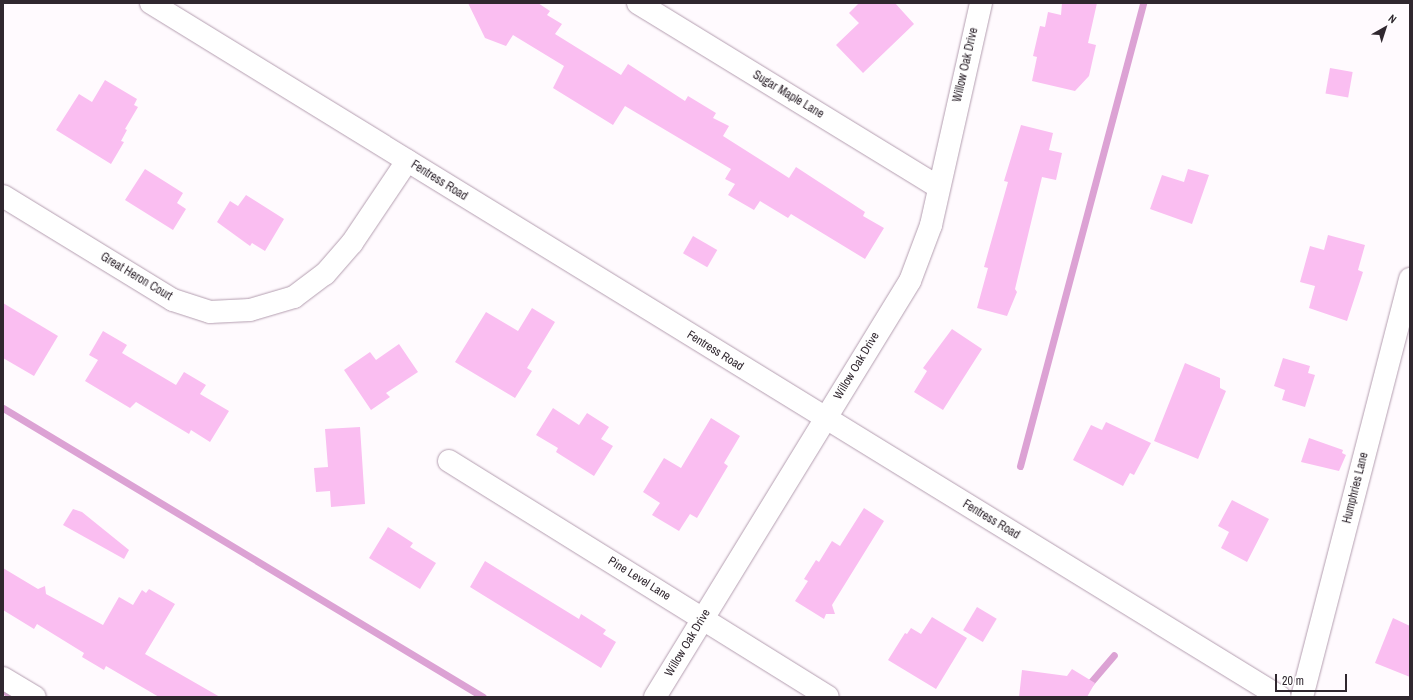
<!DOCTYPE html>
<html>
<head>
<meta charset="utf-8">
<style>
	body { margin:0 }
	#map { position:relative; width:1413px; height:700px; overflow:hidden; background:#fffafe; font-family:"Archivo Narrow",sans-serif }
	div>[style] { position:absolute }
	.stream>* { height:7px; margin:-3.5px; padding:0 3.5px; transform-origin:3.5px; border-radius:3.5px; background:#dca2d4 }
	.building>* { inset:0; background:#fabef1; transform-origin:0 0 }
	.roads { filter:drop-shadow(0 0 1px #b49eb0) drop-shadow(0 0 1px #b49eb0) }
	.minor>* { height:22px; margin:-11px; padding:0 11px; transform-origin:11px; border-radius:11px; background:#fff }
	span { translate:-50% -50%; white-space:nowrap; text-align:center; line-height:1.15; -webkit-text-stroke:4px #fff; paint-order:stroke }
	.street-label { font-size:12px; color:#30272f }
	.frame { position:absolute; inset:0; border:4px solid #30272f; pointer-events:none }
	.north { position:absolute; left:1365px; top:8px; width:40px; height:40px; -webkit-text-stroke:3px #fff; paint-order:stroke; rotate:39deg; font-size:11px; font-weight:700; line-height:16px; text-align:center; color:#30272f }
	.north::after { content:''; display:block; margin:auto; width:14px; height:18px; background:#30272f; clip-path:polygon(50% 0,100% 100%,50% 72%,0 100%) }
	.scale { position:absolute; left:1275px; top:674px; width:72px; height:18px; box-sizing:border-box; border:2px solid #30272f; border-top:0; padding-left:5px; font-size:12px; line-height:14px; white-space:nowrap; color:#30272f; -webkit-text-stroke:3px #fff; paint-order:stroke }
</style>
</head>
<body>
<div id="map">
	<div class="stream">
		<i style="left:3px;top:408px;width:560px;rotate:31.05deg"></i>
		<i style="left:1020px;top:466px;width:479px;rotate:-75.1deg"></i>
		<i style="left:3px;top:690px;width:12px;rotate:35deg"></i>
		<i style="left:1078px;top:697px;width:55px;rotate:-49.4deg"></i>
	</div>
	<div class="building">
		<i style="clip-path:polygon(468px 3px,538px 3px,550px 11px,547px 15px,562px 24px,555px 34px,621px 75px,628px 64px,685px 101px,688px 96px,716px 113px,713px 118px,729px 126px,723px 136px,789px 178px,796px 167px,865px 212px,863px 216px,884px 228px,865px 259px,791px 214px,788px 218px,760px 201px,754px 210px,728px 195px,735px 184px,725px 179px,731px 169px,625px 106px,613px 125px,553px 88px,564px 66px,513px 35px,506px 46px,485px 38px)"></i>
		<i style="clip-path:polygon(859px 3px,895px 3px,914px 24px,863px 73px,836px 45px,859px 23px,849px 13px)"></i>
		<i style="clip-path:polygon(1062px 3px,1097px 3px,1088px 43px,1096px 45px,1089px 76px,1075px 91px,1032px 81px,1037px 57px,1033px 56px,1040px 26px,1045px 27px,1048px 12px,1061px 15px)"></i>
		<i style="left:1330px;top:68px;width:23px;height:26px;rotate:10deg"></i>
		<i style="clip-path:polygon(105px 80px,137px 99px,134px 105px,138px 107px,125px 129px,127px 130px,121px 141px,124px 142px,111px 164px,56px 130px,79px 94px,92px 102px)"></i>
		<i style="clip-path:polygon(1021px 125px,1053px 133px,1049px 150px,1062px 153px,1056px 180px,1042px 177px,1015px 289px,1017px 292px,1007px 316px,977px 308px,988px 268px,984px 267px,1008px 182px,1004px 181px)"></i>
		<i style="clip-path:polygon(145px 169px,183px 193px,177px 203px,186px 209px,173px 230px,125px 200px)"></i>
		<i style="clip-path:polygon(1188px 169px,1209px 175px,1192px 224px,1150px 209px,1162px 175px,1184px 182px)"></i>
		<i style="clip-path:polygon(246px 195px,284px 219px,265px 251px,252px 243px,250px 246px,217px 222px,230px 201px,238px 206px)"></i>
		<i style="clip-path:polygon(1328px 235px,1365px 245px,1358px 270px,1363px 272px,1347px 321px,1309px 308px,1315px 286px,1300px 282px,1310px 246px,1324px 250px)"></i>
		<i style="left:693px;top:236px;width:28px;height:20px;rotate:30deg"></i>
		<i style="clip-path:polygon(3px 303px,58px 336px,34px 376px,3px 358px)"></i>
		<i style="clip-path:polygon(532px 308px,555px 322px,527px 368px,532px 371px,515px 398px,455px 362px,486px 312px,518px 331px)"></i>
		<i style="clip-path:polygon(952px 329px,982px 349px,943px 410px,914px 392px,927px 371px,923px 368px)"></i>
		<i style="clip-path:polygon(103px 331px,127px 345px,122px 353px,176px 385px,184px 372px,206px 385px,200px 394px,229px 411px,210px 442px,191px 430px,189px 434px,136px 402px,130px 408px,85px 381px,98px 360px,89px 355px)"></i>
		<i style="clip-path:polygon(399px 344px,418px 372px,386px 393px,390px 397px,371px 410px,344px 370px,370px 352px,376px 360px)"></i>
		<i style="clip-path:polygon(1283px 358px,1310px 366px,1308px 373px,1315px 375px,1305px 407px,1282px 400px,1285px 390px,1274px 386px)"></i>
		<i style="clip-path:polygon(1185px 363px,1220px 378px,1220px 388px,1226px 391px,1198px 459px,1154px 441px)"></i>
		<i style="clip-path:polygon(553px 408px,579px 425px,587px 413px,609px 427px,601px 439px,613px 446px,594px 476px,556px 452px,558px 448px,536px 435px)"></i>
		<i style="clip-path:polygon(711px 418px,740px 436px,724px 463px,728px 466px,697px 518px,690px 514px,679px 531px,652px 515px,660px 503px,643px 492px,664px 458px,681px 468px)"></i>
		<i style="clip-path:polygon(1106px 422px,1151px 443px,1134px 475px,1130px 473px,1123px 486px,1073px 460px,1091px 425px,1102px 430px)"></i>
		<i style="clip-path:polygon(360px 427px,365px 504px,331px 507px,330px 491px,316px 492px,314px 468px,328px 467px,325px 429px)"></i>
		<i style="clip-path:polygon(1309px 438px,1343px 450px,1342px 453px,1346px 455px,1339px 471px,1301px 462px)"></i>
		<i style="clip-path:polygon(1232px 500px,1269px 519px,1247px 562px,1221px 548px,1229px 532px,1218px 526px)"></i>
		<i style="clip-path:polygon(864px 508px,884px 521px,832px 605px,835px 614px,826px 614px,824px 619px,795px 601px,808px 581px,804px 579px,816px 560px,819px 562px,832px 541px,840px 546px)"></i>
		<i style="clip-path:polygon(73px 509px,82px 512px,129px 550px,124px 559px,63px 525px)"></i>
		<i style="clip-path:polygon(388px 527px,413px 543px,410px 547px,436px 563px,420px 589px,369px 558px)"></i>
		<i style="clip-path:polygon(485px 561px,579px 619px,581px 614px,606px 630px,603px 634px,616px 642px,601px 668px,470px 587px)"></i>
		<i style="clip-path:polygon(3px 568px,38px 589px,45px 586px,46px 594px,103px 625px,119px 597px,133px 605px,142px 590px,146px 593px,149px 589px,175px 604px,145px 654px,220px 697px,159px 697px,106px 666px,104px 670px,82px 657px,84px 653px,37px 624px,34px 629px,3px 610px)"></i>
		<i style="left:977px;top:607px;width:23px;height:27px;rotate:31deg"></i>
		<i style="clip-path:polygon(932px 617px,967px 638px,936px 689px,888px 660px,905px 633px,907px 634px,911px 628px,921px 634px)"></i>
		<i style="clip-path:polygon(1393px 618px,1410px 626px,1410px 677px,1375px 663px)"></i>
		<i style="clip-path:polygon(1072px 669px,1095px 683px,1087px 697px,1019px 697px,1022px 670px,1067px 676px)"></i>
	</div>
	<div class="roads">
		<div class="minor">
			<i style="left:151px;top:3px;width:1325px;rotate:31.58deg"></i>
			<i style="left:638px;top:3px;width:352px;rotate:31.5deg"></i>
			<i style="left:3px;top:196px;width:199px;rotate:31.5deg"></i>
			<i style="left:173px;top:300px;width:39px;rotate:18deg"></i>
			<i style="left:210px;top:312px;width:40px;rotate:-2.9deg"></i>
			<i style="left:250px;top:310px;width:46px;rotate:-16.5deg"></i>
			<i style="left:294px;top:297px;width:39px;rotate:-37deg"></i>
			<i style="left:325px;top:274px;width:41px;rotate:-48.9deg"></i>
			<i style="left:352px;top:243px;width:99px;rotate:-56.1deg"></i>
			<i style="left:449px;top:461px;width:446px;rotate:31.9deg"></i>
			<i style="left:3px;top:678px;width:37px;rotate:31deg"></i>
			<i style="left:655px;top:697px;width:488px;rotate:-58.5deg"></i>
			<i style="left:910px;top:281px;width:60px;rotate:-69.4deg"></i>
			<i style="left:931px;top:225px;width:228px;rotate:-77.3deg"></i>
			<i style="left:1302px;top:697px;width:432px;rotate:-75.5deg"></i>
		</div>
	</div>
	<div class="street-label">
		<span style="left:966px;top:65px;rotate:-77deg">Willow Oak Drive</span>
		<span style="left:788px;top:95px;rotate:31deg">Sugar Maple Lane</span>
		<span style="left:439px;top:181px;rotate:32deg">Fentress Road</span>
		<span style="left:136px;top:277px;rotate:31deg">Great Heron Court</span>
		<span style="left:715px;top:351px;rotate:32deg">Fentress Road</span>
		<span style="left:857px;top:366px;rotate:-59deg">Willow Oak Drive</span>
		<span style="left:1356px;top:488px;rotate:-76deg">Humphries Lane</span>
		<span style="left:991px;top:520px;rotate:31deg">Fentress Road</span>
		<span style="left:639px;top:579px;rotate:32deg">Pine Level Lane</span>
		<span style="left:688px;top:643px;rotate:-59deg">Willow Oak Drive</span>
	</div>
	<div class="frame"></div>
	<div class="north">N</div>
	<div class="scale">20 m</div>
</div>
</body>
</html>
